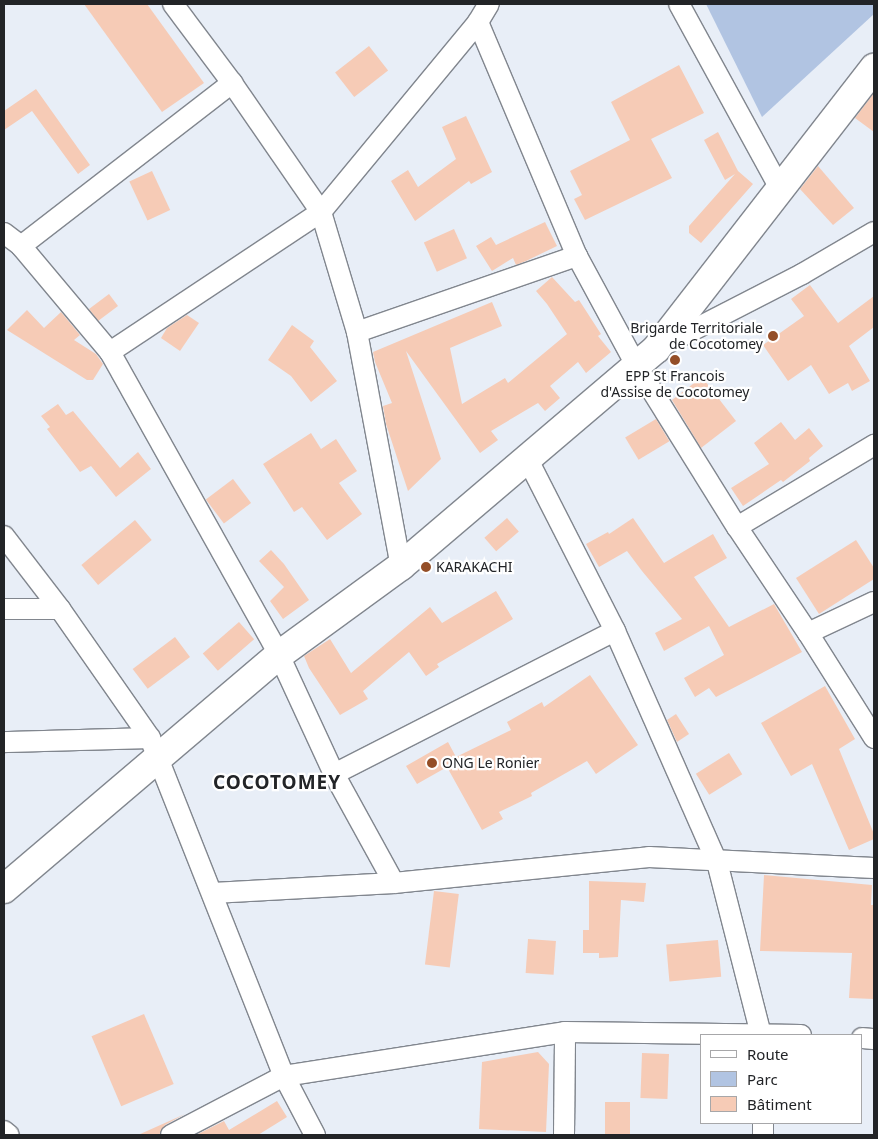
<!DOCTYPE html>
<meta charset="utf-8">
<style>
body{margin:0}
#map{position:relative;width:878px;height:1139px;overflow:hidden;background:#e8eef7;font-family:"Noto Sans",sans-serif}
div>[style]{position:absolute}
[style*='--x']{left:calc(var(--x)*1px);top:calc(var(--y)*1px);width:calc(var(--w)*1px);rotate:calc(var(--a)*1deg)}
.green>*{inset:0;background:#b1c4e2}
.building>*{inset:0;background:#f6cbb6;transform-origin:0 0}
.roads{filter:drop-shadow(1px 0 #81868e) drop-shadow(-1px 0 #81868e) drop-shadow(0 1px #81868e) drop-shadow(0 -1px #81868e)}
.street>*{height:20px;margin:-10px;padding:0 10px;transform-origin:10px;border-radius:10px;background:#fff}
.secondary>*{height:28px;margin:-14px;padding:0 14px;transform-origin:14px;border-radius:14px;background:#fff}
.dots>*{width:14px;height:14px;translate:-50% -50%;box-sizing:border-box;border:2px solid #fff;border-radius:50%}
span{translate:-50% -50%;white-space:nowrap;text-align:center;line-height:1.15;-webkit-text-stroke:4.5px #fff;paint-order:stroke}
.poi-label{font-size:14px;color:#222427}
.right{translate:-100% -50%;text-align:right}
.left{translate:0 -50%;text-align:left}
.district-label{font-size:19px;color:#222427;font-weight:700;letter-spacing:1px}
.frame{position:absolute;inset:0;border:5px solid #222427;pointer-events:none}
.legend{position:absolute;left:700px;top:1034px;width:162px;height:90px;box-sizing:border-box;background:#fff;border:1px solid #a7a7a9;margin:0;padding:6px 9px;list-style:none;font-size:15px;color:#222427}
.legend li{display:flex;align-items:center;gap:10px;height:25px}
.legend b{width:25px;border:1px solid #a7a7a9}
</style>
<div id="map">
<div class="green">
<i style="clip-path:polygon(706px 4px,874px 4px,874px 14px,762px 117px)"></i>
</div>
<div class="building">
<i style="clip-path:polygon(84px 4px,147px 4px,204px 83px,162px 112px)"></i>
<i style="left:369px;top:46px;width:31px;height:43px;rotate:52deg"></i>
<i style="clip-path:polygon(679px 65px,704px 113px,651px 139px,672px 178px,585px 220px,574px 199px,582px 195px,570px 171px,630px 140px,611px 102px)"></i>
<i style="clip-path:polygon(36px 89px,90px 165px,78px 174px,32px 111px,4px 130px,4px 111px)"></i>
<i style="clip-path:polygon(874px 93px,874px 132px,855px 118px)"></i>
<i style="clip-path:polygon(466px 116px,492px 172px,471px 184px,469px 181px,415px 221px,391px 181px,408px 170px,418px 187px,456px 159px,442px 127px)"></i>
<i style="clip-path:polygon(718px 132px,738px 171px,753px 184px,701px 243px,689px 233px,689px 226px,735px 174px,725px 180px,704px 140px)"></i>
<i style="clip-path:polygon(818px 166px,854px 208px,833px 225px,800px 189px)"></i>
<i style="left:152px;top:171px;width:43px;height:25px;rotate:65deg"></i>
<i style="clip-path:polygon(545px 222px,557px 246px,526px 261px,516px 265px,513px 258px,492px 271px,476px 246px,491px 237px,496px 245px)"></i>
<i style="left:454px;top:229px;width:32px;height:33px;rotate:66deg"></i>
<i style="clip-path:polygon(552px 277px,575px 302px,579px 300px,601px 334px,598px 336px,611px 352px,586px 373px,578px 362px,550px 386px,560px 398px,545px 411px,538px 403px,491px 431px,498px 440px,480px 453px,406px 351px,441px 459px,408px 491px,386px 424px,383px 406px,392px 403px,375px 362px,373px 352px,492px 302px,502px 326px,450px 348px,462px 404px,505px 378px,508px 383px,567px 334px,547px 304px,536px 291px)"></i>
<i style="clip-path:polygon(810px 285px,838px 323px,874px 296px,874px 327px,849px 346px,870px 381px,852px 391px,848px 383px,829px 394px,811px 365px,788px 381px,763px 345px,804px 316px,791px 299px)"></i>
<i style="left:109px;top:294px;width:15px;height:25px;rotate:53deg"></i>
<i style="clip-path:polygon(27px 310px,44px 328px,61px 312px,80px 335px,74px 340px,96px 354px,103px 364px,93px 380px,87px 380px,7px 330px)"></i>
<i style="clip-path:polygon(187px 315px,199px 323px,180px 351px,161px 338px,167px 328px)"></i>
<i style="clip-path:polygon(292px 325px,314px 341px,310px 347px,337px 381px,311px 402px,291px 376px,268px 360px)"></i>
<i style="clip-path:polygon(702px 377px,736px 421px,701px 448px,672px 400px)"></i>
<i style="clip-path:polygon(58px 404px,66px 415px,73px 411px,120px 468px,138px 452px,151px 469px,116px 497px,91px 466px,80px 472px,47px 429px,50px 427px,41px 416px)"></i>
<i style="left:656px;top:419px;width:26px;height:36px;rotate:59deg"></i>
<i style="clip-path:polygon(781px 422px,795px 440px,809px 428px,823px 446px,809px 458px,810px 461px,783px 482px,781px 480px,743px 506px,731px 488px,769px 464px,754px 443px)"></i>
<i style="clip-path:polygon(311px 433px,321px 449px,336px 439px,357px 471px,339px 483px,362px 514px,327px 540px,302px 507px,294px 512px,263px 464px)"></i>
<i style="left:233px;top:479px;width:30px;height:34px;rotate:53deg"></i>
<i style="left:507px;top:518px;width:18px;height:30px;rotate:49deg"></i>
<i style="clip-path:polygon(633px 518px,664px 563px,713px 534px,727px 558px,694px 577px,729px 627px,774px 604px,802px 652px,716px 697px,709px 688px,695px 697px,684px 678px,724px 655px,709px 626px,664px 651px,655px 633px,682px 619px,642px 571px,627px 551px,599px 567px,586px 544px,608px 532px,609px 534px)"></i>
<i style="left:135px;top:520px;width:26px;height:70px;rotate:50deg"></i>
<i style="clip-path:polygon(856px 540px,874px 568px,874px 579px,819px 614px,796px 578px)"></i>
<i style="clip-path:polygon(271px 550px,284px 564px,309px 600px,283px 619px,270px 601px,284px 587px,259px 561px)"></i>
<i style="clip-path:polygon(496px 591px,513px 619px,437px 664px,439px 667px,426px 676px,409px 652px,363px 691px,368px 699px,340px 715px,309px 668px,304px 656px,330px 639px,351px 673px,430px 607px,442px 623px)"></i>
<i style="left:239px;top:622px;width:23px;height:48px;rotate:49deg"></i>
<i style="left:175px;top:637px;width:25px;height:53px;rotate:53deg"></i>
<i style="clip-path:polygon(590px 675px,638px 745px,596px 774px,587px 761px,531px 793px,532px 796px,499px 812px,503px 819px,482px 830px,447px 767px,417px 784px,406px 766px,448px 742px,456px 757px,511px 730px,507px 722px,542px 702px,544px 707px)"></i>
<i style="clip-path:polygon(825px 686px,855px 739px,839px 749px,874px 834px,874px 839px,849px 850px,812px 764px,791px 776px,761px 723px)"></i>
<i style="clip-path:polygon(676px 714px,689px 734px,677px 742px,667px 720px)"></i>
<i style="left:729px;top:753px;width:25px;height:39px;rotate:58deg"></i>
<i style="clip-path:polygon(764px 875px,872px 885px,871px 905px,874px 905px,874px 999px,849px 998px,852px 953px,760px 951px)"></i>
<i style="clip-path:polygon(589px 881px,646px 883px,644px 902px,621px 900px,618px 957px,599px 958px,599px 953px,583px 953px,583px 930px,589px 930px)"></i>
<i style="left:434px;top:891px;width:25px;height:74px;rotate:7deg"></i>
<i style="left:528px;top:939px;width:28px;height:34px;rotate:4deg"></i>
<i style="left:718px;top:940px;width:37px;height:52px;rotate:85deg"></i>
<i style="left:144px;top:1014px;width:76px;height:57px;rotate:67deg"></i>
<i style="clip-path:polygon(538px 1052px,549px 1064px,546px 1132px,479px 1129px,482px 1062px)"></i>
<i style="left:642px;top:1053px;width:27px;height:45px;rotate:2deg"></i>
<i style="clip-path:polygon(277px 1101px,287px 1117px,258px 1135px,196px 1135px,224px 1121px,229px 1130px)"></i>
<i style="left:605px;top:1102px;width:25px;height:33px"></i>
<i style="clip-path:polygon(185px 1114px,165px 1125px,159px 1135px,138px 1135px)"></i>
</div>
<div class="roads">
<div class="street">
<i style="--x:173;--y:4;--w:99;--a:53.2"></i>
<i style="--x:232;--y:83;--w:157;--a:55.4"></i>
<i style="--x:321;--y:212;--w:125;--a:73.3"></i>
<i style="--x:357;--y:332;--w:238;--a:79.4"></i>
<i style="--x:679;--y:4;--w:212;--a:61.3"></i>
<i style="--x:478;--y:22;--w:254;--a:67.1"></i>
<i style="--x:577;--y:256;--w:124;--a:61.6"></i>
<i style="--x:636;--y:365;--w:191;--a:58.1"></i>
<i style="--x:737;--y:527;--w:128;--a:56.2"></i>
<i style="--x:808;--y:633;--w:124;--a:57.8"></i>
<i style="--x:4;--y:233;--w:21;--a:37"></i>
<i style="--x:21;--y:246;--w:138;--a:50"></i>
<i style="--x:110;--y:352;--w:347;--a:60.8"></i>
<i style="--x:279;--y:655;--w:131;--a:65.2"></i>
<i style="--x:21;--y:246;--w:267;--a:-37.7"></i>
<i style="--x:357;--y:332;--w:233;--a:-19.1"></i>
<i style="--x:660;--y:347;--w:160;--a:-27.2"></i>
<i style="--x:802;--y:274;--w:83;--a:-30.3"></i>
<i style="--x:110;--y:352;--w:253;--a:-33.6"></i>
<i style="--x:321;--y:212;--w:246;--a:-50.4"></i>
<i style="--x:478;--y:22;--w:21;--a:-59"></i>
<i style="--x:527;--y:458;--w:194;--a:63"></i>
<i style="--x:615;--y:631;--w:253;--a:66.2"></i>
<i style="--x:717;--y:862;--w:179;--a:75.7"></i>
<i style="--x:737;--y:527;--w:160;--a:-30.9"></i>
<i style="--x:4;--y:536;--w:92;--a:52.5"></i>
<i style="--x:60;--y:609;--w:157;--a:55.1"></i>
<i style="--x:150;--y:738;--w:364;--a:68.4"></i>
<i style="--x:284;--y:1076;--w:67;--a:62.3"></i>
<i style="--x:4;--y:609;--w:56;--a:0"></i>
<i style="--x:808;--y:633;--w:73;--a:-25.2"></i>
<i style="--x:4;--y:742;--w:146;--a:-1.6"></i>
<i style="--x:394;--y:883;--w:124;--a:-118.8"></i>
<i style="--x:334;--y:774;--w:315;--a:-27"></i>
<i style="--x:213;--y:893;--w:181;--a:-3.2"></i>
<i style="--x:394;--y:883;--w:256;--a:-5.8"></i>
<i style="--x:649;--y:857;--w:225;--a:2.8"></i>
<i style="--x:862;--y:1038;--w:12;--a:5"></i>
<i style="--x:763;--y:1123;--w:12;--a:90"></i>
<i style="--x:4;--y:1131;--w:6;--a:39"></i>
<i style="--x:171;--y:1135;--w:127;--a:-27.6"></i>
<i style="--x:284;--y:1076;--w:284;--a:-8.9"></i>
<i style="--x:565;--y:1032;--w:236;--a:0.7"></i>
<i style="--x:564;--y:1135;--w:103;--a:-89.4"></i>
</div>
<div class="secondary">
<i style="--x:4;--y:889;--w:361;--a:-40.4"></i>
<i style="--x:279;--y:655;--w:151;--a:-36.1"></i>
<i style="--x:401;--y:566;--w:335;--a:-40.4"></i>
<i style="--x:656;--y:349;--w:356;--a:-52.2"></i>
</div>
</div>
<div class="dots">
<i style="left:773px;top:336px;background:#944e27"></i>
<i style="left:675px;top:360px;background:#944e27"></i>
<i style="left:426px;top:567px;background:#944e27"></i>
<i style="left:432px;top:763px;background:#944e27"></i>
</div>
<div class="poi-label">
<span class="right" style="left:763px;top:336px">Brigarde Territoriale<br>de Cocotomey</span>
<span style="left:675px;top:384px">EPP St Francois<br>d'Assise de Cocotomey</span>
<span class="left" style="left:436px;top:567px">KARAKACHI</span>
<span class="left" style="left:442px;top:763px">ONG Le Ronier</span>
</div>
<div class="district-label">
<span style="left:277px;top:783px">COCOTOMEY</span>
</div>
<div class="frame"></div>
<ul class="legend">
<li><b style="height:6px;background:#fff"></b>Route</li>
<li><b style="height:14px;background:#b1c4e2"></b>Parc</li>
<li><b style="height:14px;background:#f6cbb6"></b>Bâtiment</li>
</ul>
</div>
